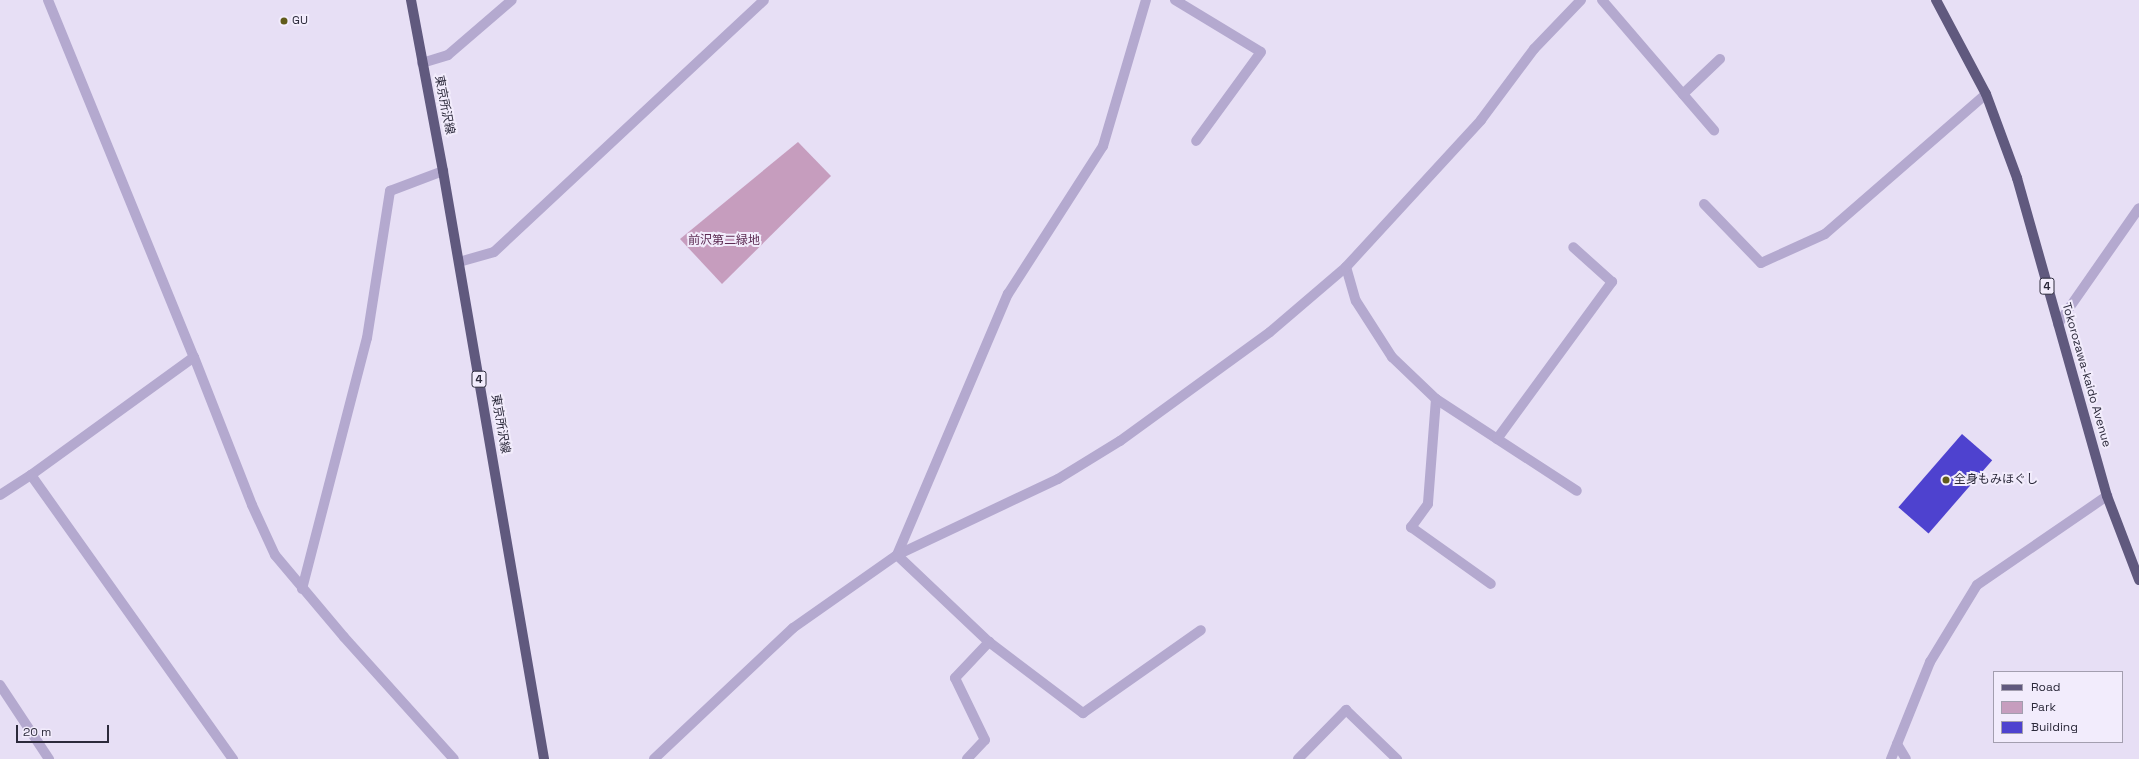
<!DOCTYPE html>
<meta charset="utf-8">
<style>
body{margin:0}
#map{position:relative;width:2139px;height:759px;overflow:hidden;background:#e7dff5;font-family:"Space Grotesk","Noto Sans JP",sans-serif}
div>[style]{position:absolute}
[style*='--x']{left:calc(var(--x)*1px);top:calc(var(--y)*1px);width:calc(var(--w)*1px);rotate:calc(var(--a)*1deg)}
.green>*{inset:0;background:#c69dbe}
.building>*{inset:0;background:#4e42cf;transform-origin:0 0}
.minor>*{height:10px;margin:-5px;padding:0 5px;transform-origin:5px;border-radius:5px;background:#b4a9cf}
.major>*{height:10px;margin:-5px;padding:0 5px;transform-origin:5px;border-radius:5px;background:#60597e}
.dots>*{width:11px;height:11px;translate:-50% -50%;box-sizing:border-box;border:2px solid #f2ecfc;border-radius:50%}
span{translate:-50% -50%;white-space:nowrap;text-align:center;line-height:1.15;-webkit-text-stroke:4px #f2ecfc;paint-order:stroke}
.shield-label span{padding:1px 3px;background:#f2ecfc;border:1px solid;border-radius:3px;-webkit-text-stroke-width:0}
.shield-label{font-size:11px;color:#2c2a3b;font-weight:700}
.poi-label{font-size:12px;color:#2c2a3b}
.left{translate:0 -50%;text-align:left}
.street-label{font-size:12px;color:#2c2a3b}
.park-label{font-size:12px;color:#5c2b52}
.legend{position:absolute;left:1993px;top:671px;width:130px;height:72px;box-sizing:border-box;background:#f2ecfc;border:1px solid #a39eaf;margin:0;padding:5px 7px;list-style:none;font-size:12px;color:#2c2a3b}
.legend li{display:flex;align-items:center;gap:8px;height:20px}
.legend b{width:20px;border:1px solid #a39eaf}
.scale{position:absolute;left:16px;top:725px;width:93px;height:18px;box-sizing:border-box;border:2px solid #2c2a3b;border-top:0;padding-left:5px;font-size:12px;line-height:14px;white-space:nowrap;color:#2c2a3b;-webkit-text-stroke:3px #f2ecfc;paint-order:stroke}
</style>
<div id="map">
<div class="green">
<i style="clip-path:polygon(798px 142px,831px 176px,722px 284px,680px 239px)"></i>
</div>
<div class="building">
<i style="left:1962px;top:434px;width:40px;height:97px;rotate:41deg"></i>
</div>
<div class="minor">
<i style="--x:48;--y:0;--w:386;--a:67.8"></i>
<i style="--x:194;--y:357;--w:159;--a:68.6"></i>
<i style="--x:252;--y:505;--w:55;--a:65.3"></i>
<i style="--x:275;--y:555;--w:107;--a:49.9"></i>
<i style="--x:344;--y:637;--w:164;--a:48"></i>
<i style="--x:1175;--y:0;--w:100;--a:31.2"></i>
<i style="--x:1261;--y:52;--w:110;--a:126.1"></i>
<i style="--x:1602;--y:0;--w:172;--a:49.3"></i>
<i style="--x:422;--y:63;--w:27;--a:-17"></i>
<i style="--x:448;--y:55;--w:84;--a:-40.7"></i>
<i style="--x:1683;--y:94;--w:51;--a:-43.4"></i>
<i style="--x:1704;--y:204;--w:82;--a:46"></i>
<i style="--x:1761;--y:263;--w:70;--a:-24.4"></i>
<i style="--x:1825;--y:234;--w:213;--a:-41"></i>
<i style="--x:459;--y:262;--w:36;--a:-16"></i>
<i style="--x:494;--y:252;--w:369;--a:-43"></i>
<i style="--x:1346;--y:267;--w:35;--a:74"></i>
<i style="--x:1356;--y:301;--w:67;--a:57.3"></i>
<i style="--x:1392;--y:357;--w:61;--a:43.7"></i>
<i style="--x:1436;--y:399;--w:105;--a:94.4"></i>
<i style="--x:1428;--y:504;--w:29;--a:126"></i>
<i style="--x:1411;--y:527;--w:98;--a:35.5"></i>
<i style="--x:2058;--y:324;--w:141;--a:-55.1"></i>
<i style="--x:1436;--y:399;--w:168;--a:33.1"></i>
<i style="--x:1497;--y:439;--w:195;--a:-53.8"></i>
<i style="--x:1612;--y:282;--w:52;--a:-138.1"></i>
<i style="--x:31;--y:475;--w:349;--a:54.6"></i>
<i style="--x:0;--y:495;--w:37;--a:-33"></i>
<i style="--x:31;--y:475;--w:201;--a:-35.9"></i>
<i style="--x:897;--y:555;--w:284;--a:-67"></i>
<i style="--x:1008;--y:294;--w:176;--a:-57.3"></i>
<i style="--x:1103;--y:146;--w:152;--a:-73.6"></i>
<i style="--x:897;--y:555;--w:127;--a:43.4"></i>
<i style="--x:989;--y:642;--w:118;--a:37.1"></i>
<i style="--x:1083;--y:713;--w:144;--a:-35.1"></i>
<i style="--x:302;--y:589;--w:259;--a:-75.5"></i>
<i style="--x:367;--y:338;--w:149;--a:-81.1"></i>
<i style="--x:390;--y:191;--w:57;--a:-20.7"></i>
<i style="--x:0;--y:685;--w:89;--a:56.5"></i>
<i style="--x:1897;--y:744;--w:17;--a:59"></i>
<i style="--x:654;--y:759;--w:191;--a:-43.3"></i>
<i style="--x:793;--y:628;--w:127;--a:-35.1"></i>
<i style="--x:897;--y:555;--w:178;--a:-25.3"></i>
<i style="--x:1058;--y:479;--w:73;--a:-31.5"></i>
<i style="--x:1120;--y:441;--w:185;--a:-36"></i>
<i style="--x:1270;--y:332;--w:100;--a:-40.5"></i>
<i style="--x:1346;--y:267;--w:200;--a:-47.4"></i>
<i style="--x:1481;--y:120;--w:89;--a:-53.3"></i>
<i style="--x:1534;--y:49;--w:68;--a:-46.2"></i>
<i style="--x:967;--y:759;--w:26;--a:-47"></i>
<i style="--x:985;--y:740;--w:69;--a:-115.8"></i>
<i style="--x:955;--y:678;--w:50;--a:-46.6"></i>
<i style="--x:1298;--y:759;--w:69;--a:-45.6"></i>
<i style="--x:1346;--y:710;--w:71;--a:43.9"></i>
<i style="--x:1891;--y:759;--w:105;--a:-68.1"></i>
<i style="--x:1930;--y:662;--w:90;--a:-58.6"></i>
<i style="--x:1977;--y:585;--w:158;--a:-34.4"></i>
</div>
<div class="major">
<i style="--x:411;--y:0;--w:174;--a:79.4"></i>
<i style="--x:443;--y:171;--w:597;--a:80.25"></i>
<i style="--x:1936;--y:0;--w:106;--a:62"></i>
<i style="--x:1986;--y:94;--w:90;--a:69.7"></i>
<i style="--x:2017;--y:178;--w:330;--a:74.2"></i>
<i style="--x:2107;--y:496;--w:90;--a:69.1"></i>
</div>
<div class="dots">
<i style="left:284px;top:21px;background:#615b1b"></i>
<i style="left:1946px;top:480px;background:#615b1b"></i>
</div>
<div class="shield-label">
<span style="left:2047px;top:286px">4</span>
<span style="left:479px;top:379px">4</span>
</div>
<div class="poi-label">
<span class="left" style="left:292px;top:21px">GU</span>
<span class="left" style="left:1954px;top:480px">全身もみほぐし</span>
</div>
<div class="street-label">
<span style="left:444px;top:105px;rotate:79deg">東京所沢線</span>
<span style="left:2086px;top:375px;rotate:74deg">Tokorozawa-kaido Avenue</span>
<span style="left:500px;top:424px;rotate:80deg">東京所沢線</span>
</div>
<div class="park-label">
<span style="left:724px;top:241px">前沢第二緑地</span>
</div>
<ul class="legend">
<li><b style="height:5px;background:#60597e"></b>Road</li>
<li><b style="height:11px;background:#c69dbe"></b>Park</li>
<li><b style="height:11px;background:#4e42cf"></b>Building</li>
</ul>
<div class="scale">20 m</div>
</div>
